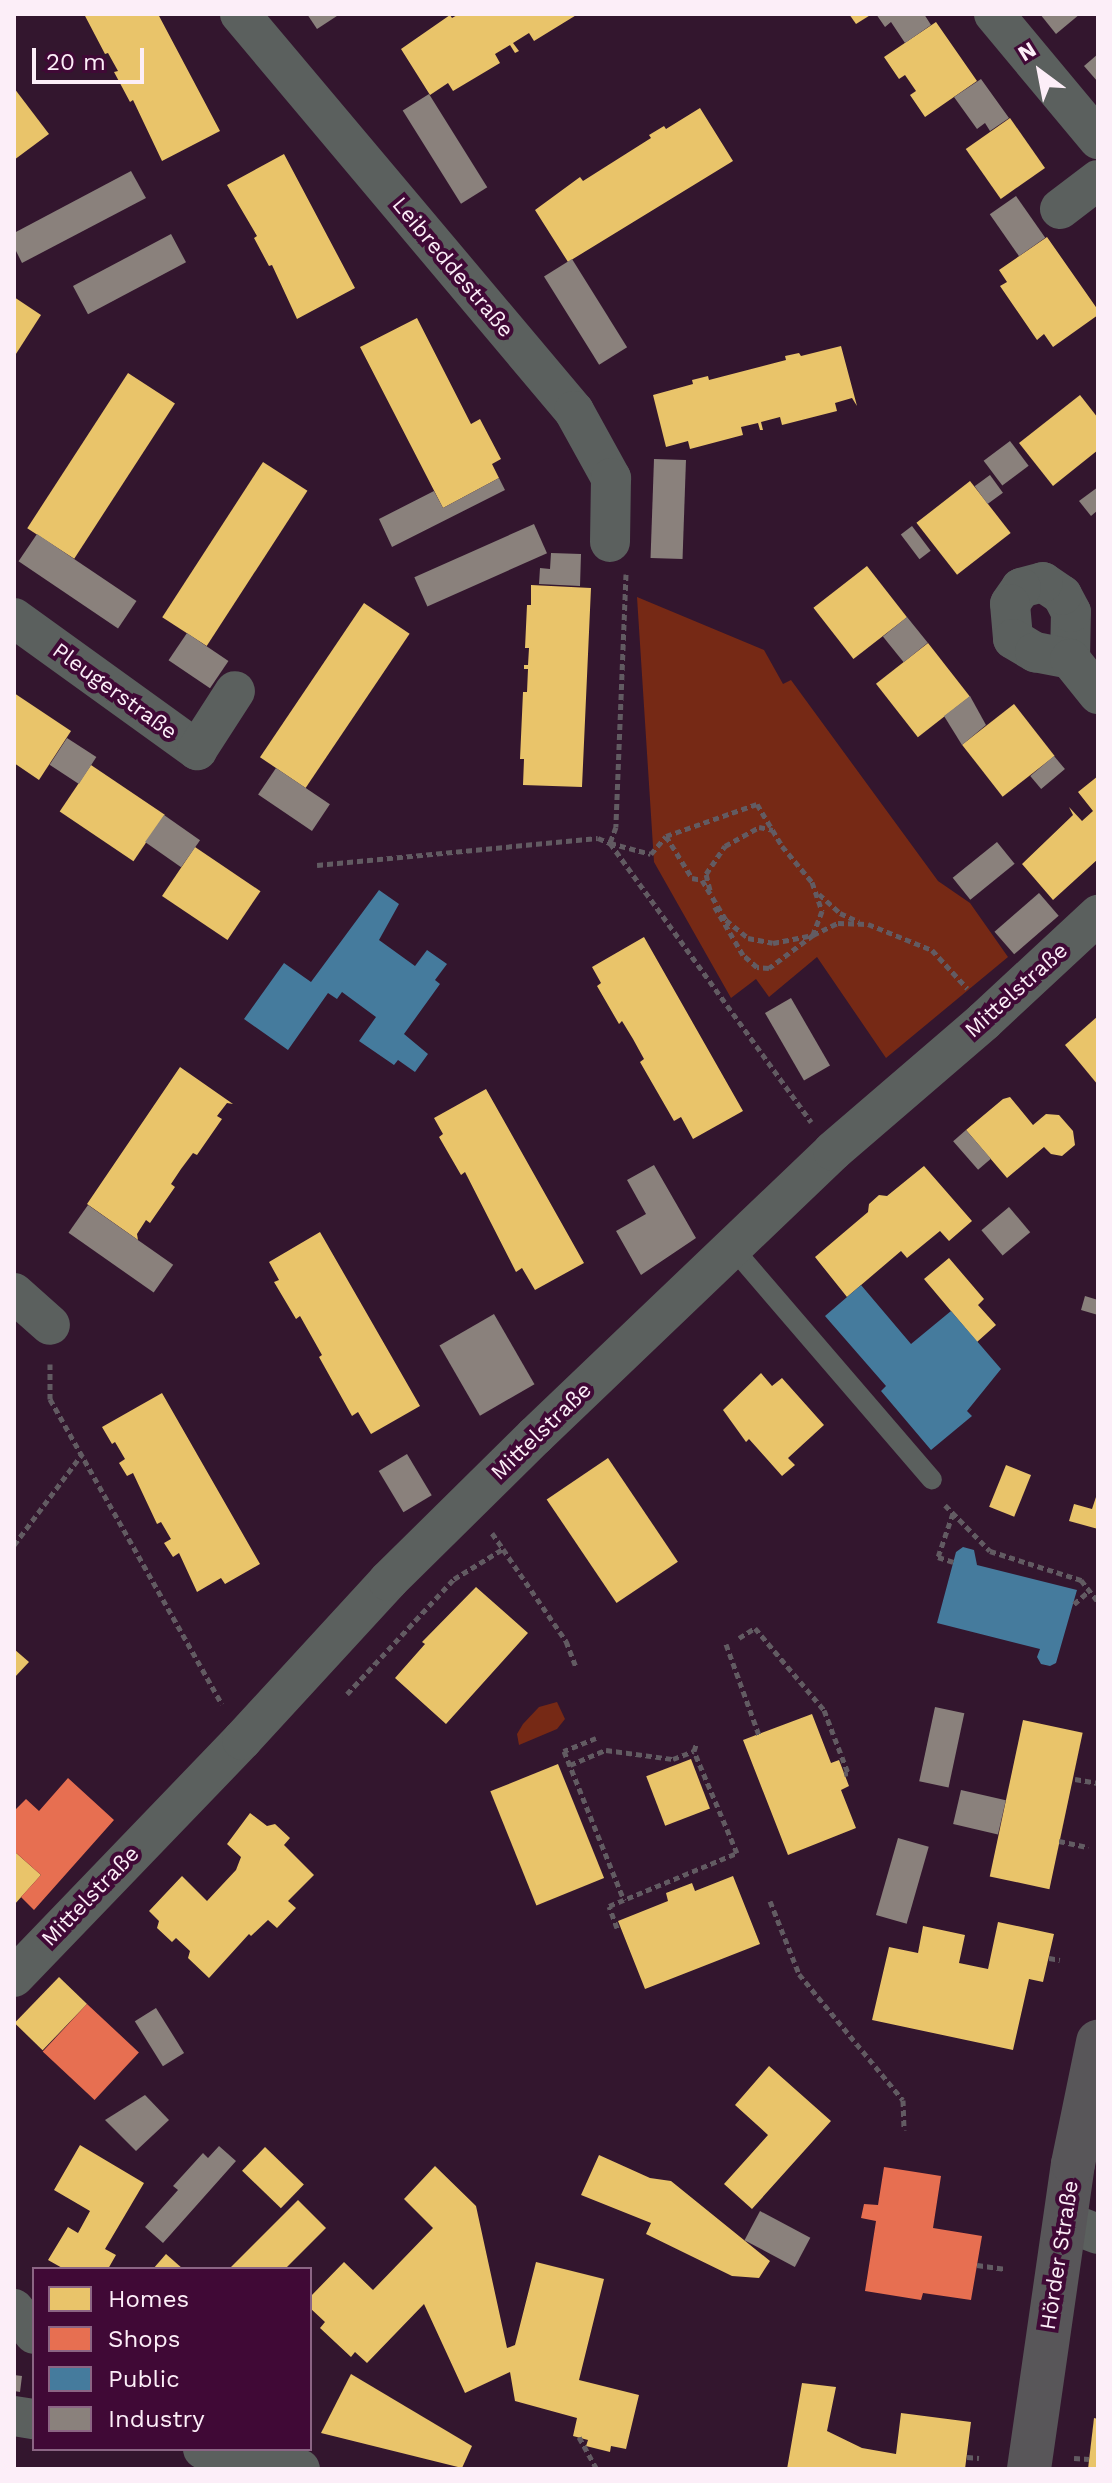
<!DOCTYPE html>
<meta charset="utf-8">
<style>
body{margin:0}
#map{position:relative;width:1112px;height:2483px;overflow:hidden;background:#33162e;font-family:"Work Sans",sans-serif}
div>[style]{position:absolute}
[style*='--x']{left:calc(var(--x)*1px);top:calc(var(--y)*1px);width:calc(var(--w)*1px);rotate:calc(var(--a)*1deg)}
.green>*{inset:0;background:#762915}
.homes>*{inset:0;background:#e9c46a;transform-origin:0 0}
.shops>*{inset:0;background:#e76f51;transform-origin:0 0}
.public>*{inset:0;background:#457b9d}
.industry>*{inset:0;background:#8a817c;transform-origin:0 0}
.path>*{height:5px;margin-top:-2.5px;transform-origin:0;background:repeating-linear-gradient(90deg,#625b62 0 6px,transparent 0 10px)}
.service>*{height:20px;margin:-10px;padding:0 10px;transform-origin:10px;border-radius:10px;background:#5b605e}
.minor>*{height:40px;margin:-20px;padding:0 20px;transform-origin:20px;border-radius:20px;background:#5b605e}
.secondary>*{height:44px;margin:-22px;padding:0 22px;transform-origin:22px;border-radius:22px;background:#585659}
span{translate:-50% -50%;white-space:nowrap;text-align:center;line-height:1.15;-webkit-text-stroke:8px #400936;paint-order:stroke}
.street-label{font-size:22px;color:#fceef8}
.frame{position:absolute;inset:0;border:16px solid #fceef8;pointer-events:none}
.legend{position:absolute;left:32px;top:2267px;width:280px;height:184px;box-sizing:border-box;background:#400936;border:2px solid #8b6584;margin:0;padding:10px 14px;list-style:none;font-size:24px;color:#fceef8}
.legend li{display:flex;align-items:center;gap:16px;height:40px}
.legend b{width:40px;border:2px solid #8b6584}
.north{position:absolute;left:1000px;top:32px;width:80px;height:80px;-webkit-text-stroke:6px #400936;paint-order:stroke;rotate:328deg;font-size:22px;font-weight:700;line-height:32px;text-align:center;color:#fceef8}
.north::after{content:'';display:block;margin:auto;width:28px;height:36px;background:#fceef8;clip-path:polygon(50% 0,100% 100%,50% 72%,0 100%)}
.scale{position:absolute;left:32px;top:48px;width:112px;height:36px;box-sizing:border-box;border:4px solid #fceef8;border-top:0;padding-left:10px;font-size:24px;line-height:28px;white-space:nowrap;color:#fceef8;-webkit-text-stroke:6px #400936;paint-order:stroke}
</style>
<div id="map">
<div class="green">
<i style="clip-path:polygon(637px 597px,764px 650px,783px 684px,791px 680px,938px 881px,970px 903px,1008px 957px,886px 1058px,817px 957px,769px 997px,756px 979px,731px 998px,654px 862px)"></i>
<i style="clip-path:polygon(557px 1702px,565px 1719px,557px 1729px,519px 1745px,517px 1734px,523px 1724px,539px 1707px)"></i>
</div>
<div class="homes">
<i style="clip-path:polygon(84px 14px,158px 14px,220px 131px,162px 161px,133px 100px,130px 102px,114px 72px,118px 71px,108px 53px,105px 54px)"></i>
<i style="clip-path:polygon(459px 14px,578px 14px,534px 41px,529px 33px,513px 43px,519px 51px,515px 53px,510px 45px,495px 54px,500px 63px,453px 91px,448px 83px,430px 95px,401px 49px,450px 15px,452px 18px)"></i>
<i style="clip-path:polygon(849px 14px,872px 14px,856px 24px)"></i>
<i style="clip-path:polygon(936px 22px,977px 81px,925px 117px,910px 95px,916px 91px,905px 75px,899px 79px,884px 57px)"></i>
<i style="clip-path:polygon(14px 88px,49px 134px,14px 160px)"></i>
<i style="clip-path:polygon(700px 108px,733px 161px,568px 262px,535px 210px,580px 177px,583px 181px,651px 138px,649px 135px,664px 126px,666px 129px)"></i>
<i style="left:1010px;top:118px;width:61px;height:54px;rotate:55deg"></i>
<i style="clip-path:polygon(284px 154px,355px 288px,297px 319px,272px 265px,269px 266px,254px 238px,257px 236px,227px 185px)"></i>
<i style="clip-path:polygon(1047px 237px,1098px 310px,1098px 315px,1053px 347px,1044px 334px,1037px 340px,1000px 286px,1007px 282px,999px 270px)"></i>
<i style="clip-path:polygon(14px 297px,41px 315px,14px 357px)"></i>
<i style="clip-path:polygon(417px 318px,471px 424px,480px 419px,501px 459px,492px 464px,499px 478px,443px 508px,360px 347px)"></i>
<i style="clip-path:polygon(841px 346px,857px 406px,852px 398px,835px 403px,837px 411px,782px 425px,780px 417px,761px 422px,763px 430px,760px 430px,758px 423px,741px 427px,743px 435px,690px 449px,688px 441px,666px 447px,653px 395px,693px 384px,692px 380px,708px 376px,709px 380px,786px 360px,785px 356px,799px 353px,801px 356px)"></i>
<i style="left:128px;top:373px;width:56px;height:185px;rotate:33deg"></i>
<i style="clip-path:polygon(1080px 395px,1098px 418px,1098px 450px,1053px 486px,1019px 443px)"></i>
<i style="left:263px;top:462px;width:53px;height:185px;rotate:33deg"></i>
<i style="left:970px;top:481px;width:66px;height:68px;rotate:52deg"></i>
<i style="left:867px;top:566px;width:65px;height:68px;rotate:52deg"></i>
<i style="clip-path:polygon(531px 585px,591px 588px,582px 787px,523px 785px,524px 759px,520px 759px,523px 692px,527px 692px,528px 669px,524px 669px,524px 665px,528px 665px,529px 648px,525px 648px,527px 605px,531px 605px)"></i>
<i style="left:364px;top:603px;width:55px;height:186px;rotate:34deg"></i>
<i style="left:928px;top:643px;width:68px;height:66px;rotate:52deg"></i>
<i style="clip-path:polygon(14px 693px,71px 731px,39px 780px,14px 763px)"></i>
<i style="left:1014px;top:704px;width:66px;height:66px;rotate:52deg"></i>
<i style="left:91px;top:765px;width:89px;height:56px;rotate:34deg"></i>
<i style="clip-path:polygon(1098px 776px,1098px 859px,1053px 900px,1022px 864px,1073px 815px,1069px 807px,1082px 821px,1093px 811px,1078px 792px)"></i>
<i style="left:195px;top:847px;width:79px;height:59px;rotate:34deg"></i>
<i style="clip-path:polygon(644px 937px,743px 1111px,693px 1139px,681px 1117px,674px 1121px,640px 1062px,644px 1059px,633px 1039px,622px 1021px,619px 1024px,597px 986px,601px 983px,592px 967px)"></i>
<i style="clip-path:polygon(1098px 1016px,1098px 1085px,1065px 1045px)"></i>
<i style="clip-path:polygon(180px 1067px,233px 1104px,227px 1103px,217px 1116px,222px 1119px,197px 1155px,193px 1153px,181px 1169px,171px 1184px,175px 1187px,150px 1223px,146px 1220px,137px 1234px,138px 1240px,87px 1204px)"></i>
<i style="clip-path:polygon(486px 1089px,584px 1263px,535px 1290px,522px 1268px,516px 1272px,465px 1172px,461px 1175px,439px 1137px,443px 1134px,434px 1118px)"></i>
<i style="clip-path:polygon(1010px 1097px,1033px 1125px,1046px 1114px,1059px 1115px,1073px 1131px,1075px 1145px,1062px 1156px,1051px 1154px,1044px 1147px,1007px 1178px,966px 1130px,1003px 1099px)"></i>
<i style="clip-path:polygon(924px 1166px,972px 1221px,949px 1241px,940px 1231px,907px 1258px,901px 1251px,847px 1297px,815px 1257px,868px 1212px,869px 1204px,879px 1195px,887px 1196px)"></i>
<i style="clip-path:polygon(320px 1232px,420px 1406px,371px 1434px,358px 1412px,352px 1416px,319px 1357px,322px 1355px,300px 1316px,296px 1319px,274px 1282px,279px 1280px,269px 1262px)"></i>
<i style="clip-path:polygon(949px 1258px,984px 1299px,978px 1305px,996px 1325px,977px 1342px,924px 1279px)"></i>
<i style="clip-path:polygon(761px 1373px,772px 1386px,782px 1378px,824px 1425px,788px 1458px,795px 1465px,782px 1476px,749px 1439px,746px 1442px,723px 1410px)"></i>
<i style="clip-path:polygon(162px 1393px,260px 1564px,225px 1584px,221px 1578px,197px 1592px,179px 1553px,173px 1557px,164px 1543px,171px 1539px,161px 1522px,157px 1524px,133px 1473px,127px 1476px,119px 1463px,125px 1459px,115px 1442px,112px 1444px,102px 1427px)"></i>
<i style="left:608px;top:1458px;width:125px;height:74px;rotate:56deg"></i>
<i style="left:1006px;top:1465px;width:27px;height:45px;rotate:22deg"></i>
<i style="clip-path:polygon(1098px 1491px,1098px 1529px,1069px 1521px,1074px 1504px,1092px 1509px)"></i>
<i style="clip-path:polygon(476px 1587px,528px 1633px,446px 1724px,395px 1678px,425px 1644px,422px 1642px)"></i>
<i style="clip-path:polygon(14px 1649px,29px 1662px,14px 1678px)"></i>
<i style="clip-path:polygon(812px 1714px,831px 1763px,839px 1760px,849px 1786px,841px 1790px,856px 1828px,788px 1855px,743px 1740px)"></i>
<i style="left:1023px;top:1720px;width:61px;height:160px;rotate:12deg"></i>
<i style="left:691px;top:1759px;width:53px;height:48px;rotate:69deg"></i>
<i style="left:558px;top:1764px;width:123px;height:73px;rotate:68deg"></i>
<i style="clip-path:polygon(250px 1813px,267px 1826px,275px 1824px,290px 1838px,284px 1845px,314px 1875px,288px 1901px,296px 1908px,277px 1928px,268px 1920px,251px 1936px,249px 1934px,209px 1978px,188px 1958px,190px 1951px,176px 1938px,172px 1942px,157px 1928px,159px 1921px,149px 1911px,182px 1876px,207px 1901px,236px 1870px,241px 1857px,227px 1844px)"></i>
<i style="clip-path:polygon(14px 1851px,41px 1875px,14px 1905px)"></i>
<i style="clip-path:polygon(733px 1876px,760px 1944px,645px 1989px,618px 1921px,668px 1901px,666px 1893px,692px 1883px,695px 1891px)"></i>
<i style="clip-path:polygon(998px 1922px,1054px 1934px,1043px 1982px,1029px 1979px,1013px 2050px,872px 2020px,889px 1947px,918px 1953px,923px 1926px,965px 1935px,959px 1963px,988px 1969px)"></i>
<i style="left:59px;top:1977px;width:39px;height:64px;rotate:44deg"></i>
<i style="clip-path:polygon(769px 2066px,831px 2121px,752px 2209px,724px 2184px,768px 2135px,735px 2105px)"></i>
<i style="clip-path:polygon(80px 2145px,144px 2183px,105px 2249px,116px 2255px,108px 2269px,64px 2269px,48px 2260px,68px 2227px,78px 2233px,90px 2211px,54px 2190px)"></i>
<i style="left:265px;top:2147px;width:54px;height:33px;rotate:44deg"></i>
<i style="clip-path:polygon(599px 2155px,650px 2178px,671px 2181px,770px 2261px,759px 2278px,732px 2276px,646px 2234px,651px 2223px,581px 2195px)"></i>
<i style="clip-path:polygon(435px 2166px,476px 2206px,507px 2348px,515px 2345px,536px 2262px,604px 2279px,579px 2380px,639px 2395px,626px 2449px,611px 2446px,610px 2452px,586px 2446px,588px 2440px,573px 2436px,577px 2418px,515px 2401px,510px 2372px,465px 2393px,424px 2304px,367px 2363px,355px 2352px,351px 2357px,320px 2328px,325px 2322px,310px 2308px,310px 2297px,344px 2262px,373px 2290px,433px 2228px,404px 2199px)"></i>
<i style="clip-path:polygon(298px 2200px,326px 2228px,285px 2269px,229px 2269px)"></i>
<i style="clip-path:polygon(166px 2254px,183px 2269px,153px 2269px)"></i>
<i style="clip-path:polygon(351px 2374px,472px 2446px,462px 2468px,321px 2433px)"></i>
<i style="clip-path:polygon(802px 2383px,836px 2387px,827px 2431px,862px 2448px,896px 2454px,901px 2413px,971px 2422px,965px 2469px,787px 2469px)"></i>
<i style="clip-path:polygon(1094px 2418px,1098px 2419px,1098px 2469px,1088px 2469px)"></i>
</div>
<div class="shops">
<i style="clip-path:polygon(68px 1778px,114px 1820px,34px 1910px,21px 1897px,41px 1875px,14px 1851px,14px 1811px,26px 1799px,39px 1811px)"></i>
<i style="left:87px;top:2004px;width:71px;height:65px;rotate:43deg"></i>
<i style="clip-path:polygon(884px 2167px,941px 2176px,933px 2228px,982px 2236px,971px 2300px,923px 2293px,921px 2300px,865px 2291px,876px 2221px,861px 2218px,864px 2204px,878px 2205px)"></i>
</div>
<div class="public">
<i style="clip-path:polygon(379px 890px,399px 904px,379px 940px,415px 966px,427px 950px,447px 964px,435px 980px,440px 984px,404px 1034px,428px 1054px,415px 1072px,398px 1060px,394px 1065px,359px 1041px,376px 1017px,342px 992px,337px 999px,328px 993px,288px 1050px,244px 1019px,284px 963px,311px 982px)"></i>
<i style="clip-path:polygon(861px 1285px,911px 1344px,951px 1311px,1001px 1369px,967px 1411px,972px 1416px,931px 1450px,881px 1391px,886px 1386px,825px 1316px)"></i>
<i style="clip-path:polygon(963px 1547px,974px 1550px,977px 1565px,1077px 1590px,1056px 1663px,1050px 1666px,1041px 1664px,1037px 1657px,1040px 1649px,937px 1623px,956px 1552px)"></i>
</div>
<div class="industry">
<i style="clip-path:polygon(307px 14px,340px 14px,317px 29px)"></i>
<i style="clip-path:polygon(876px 14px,924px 14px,931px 25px,905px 43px,891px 22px,885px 27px)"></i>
<i style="clip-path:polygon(1040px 14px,1080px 14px,1056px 34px)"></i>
<i style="clip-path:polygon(1098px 54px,1098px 82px,1084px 66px)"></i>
<i style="clip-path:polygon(981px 79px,1009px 118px,990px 131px,985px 123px,977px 129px,954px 97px)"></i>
<i style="left:429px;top:94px;width:110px;height:31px;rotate:58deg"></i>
<i style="clip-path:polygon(131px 171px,146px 198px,22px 263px,14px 247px,14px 233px)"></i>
<i style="left:1016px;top:196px;width:51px;height:32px;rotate:55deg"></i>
<i style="left:171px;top:234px;width:32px;height:111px;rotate:62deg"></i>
<i style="left:572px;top:259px;width:104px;height:33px;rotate:58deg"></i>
<i style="left:1010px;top:441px;width:31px;height:33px;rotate:53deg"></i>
<i style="left:654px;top:459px;width:32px;height:99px;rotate:2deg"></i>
<i style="left:990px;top:475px;width:22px;height:19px;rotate:54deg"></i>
<i style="clip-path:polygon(499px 478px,505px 490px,392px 547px,379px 519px,434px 491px,443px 508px)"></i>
<i style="clip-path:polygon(1098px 487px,1098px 510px,1091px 516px,1079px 501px)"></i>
<i style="left:534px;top:524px;width:32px;height:131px;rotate:66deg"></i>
<i style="left:912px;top:526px;width:31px;height:14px;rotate:53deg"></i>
<i style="left:37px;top:534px;width:120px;height:33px;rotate:34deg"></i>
<i style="clip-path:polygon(551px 553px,581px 554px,580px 586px,539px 584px,540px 568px,550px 569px)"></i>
<i style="left:907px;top:617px;width:33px;height:31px;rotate:51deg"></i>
<i style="left:187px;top:633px;width:50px;height:33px;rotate:34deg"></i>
<i style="clip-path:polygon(970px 696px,986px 725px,962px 745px,944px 716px)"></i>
<i style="left:67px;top:738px;width:35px;height:32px;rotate:33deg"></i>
<i style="left:1054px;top:756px;width:17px;height:31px;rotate:50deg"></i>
<i style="left:276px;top:768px;width:65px;height:32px;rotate:34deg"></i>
<i style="left:164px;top:815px;width:44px;height:33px;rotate:35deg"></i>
<i style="left:997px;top:842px;width:28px;height:57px;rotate:51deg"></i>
<i style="left:1039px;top:893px;width:30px;height:59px;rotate:49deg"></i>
<i style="left:791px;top:998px;width:78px;height:30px;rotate:60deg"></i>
<i style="left:966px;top:1130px;width:38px;height:17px;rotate:49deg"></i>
<i style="clip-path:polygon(654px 1165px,696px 1238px,641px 1275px,616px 1231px,646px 1214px,627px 1180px)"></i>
<i style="left:88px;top:1205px;width:104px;height:34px;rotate:35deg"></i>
<i style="left:1009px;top:1207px;width:33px;height:36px;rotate:50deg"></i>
<i style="clip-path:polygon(1085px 1296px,1098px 1300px,1098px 1315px,1081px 1310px)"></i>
<i style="left:494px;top:1314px;width:81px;height:63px;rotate:60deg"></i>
<i style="left:407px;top:1454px;width:48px;height:33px;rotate:59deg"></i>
<i style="left:935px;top:1707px;width:30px;height:76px;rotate:12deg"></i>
<i style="left:961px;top:1790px;width:46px;height:35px;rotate:13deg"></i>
<i style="left:898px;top:1838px;width:32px;height:80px;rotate:16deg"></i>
<i style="left:156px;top:2008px;width:53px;height:25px;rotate:58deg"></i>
<i style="clip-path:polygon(145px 2095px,169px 2120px,136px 2151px,105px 2120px)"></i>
<i style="clip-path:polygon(219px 2146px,236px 2161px,163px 2243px,145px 2227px,178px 2190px,173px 2186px,203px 2153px,208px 2158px)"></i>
<i style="left:760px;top:2211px;width:57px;height:33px;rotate:28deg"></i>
<i style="clip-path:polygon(14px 2375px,22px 2376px,20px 2392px,14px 2391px)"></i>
</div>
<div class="path">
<i style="--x:626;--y:574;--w:253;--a:92.3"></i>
<i style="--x:616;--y:827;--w:17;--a:111"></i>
<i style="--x:610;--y:843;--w:42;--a:15"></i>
<i style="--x:651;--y:854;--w:23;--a:-50"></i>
<i style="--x:666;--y:836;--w:49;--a:58.2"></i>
<i style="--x:692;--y:878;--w:10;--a:11"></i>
<i style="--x:702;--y:880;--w:47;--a:59"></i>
<i style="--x:726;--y:920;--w:28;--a:39"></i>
<i style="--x:748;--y:938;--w:25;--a:11"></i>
<i style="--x:773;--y:943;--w:41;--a:-11.3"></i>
<i style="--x:813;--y:935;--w:28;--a:-26"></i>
<i style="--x:838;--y:923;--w:30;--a:2"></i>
<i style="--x:868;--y:924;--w:69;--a:22.1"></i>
<i style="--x:932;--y:950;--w:52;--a:47.4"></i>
<i style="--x:666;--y:836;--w:96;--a:-19.4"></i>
<i style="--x:757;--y:804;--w:49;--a:59.2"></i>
<i style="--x:782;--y:846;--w:47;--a:50.2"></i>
<i style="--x:812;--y:882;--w:31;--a:71"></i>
<i style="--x:822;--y:911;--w:26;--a:111"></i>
<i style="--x:813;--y:935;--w:55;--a:143.1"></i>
<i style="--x:769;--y:968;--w:12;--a:-175"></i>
<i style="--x:757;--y:967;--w:18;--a:-139"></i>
<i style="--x:743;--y:955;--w:56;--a:-120.3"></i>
<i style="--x:317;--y:865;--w:282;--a:-5.5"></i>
<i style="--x:598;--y:838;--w:13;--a:23"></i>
<i style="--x:610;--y:843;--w:344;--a:54.2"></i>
<i style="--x:710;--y:890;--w:16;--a:-104"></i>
<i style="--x:706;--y:874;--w:34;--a:-56"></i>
<i style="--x:725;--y:846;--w:39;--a:-29"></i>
<i style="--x:759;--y:827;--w:14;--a:12"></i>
<i style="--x:819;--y:894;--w:28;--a:42"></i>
<i style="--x:840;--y:913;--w:21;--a:25"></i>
<i style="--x:50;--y:1364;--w:35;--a:90"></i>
<i style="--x:50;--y:1399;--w:350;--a:60.6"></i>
<i style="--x:945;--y:1505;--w:64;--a:45.6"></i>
<i style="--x:990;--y:1551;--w:96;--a:17.7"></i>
<i style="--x:1081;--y:1580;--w:28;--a:52"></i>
<i style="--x:953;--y:1513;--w:46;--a:108.8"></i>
<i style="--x:938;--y:1557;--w:16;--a:18"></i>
<i style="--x:492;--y:1533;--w:19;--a:55"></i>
<i style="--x:14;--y:1545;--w:114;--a:-53.2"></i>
<i style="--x:1074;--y:1604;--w:20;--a:-41"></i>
<i style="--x:739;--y:1638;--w:19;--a:-32"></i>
<i style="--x:755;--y:1628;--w:107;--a:49.9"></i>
<i style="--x:824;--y:1710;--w:67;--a:69.1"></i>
<i style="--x:848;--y:1773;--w:4;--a:166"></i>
<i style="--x:726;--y:1644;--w:97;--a:70.1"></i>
<i style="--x:347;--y:1694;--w:157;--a:-47.1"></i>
<i style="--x:454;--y:1579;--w:57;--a:-31.5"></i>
<i style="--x:503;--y:1549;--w:112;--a:55.6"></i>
<i style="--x:566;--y:1641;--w:28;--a:69"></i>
<i style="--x:596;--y:1738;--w:35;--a:158"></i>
<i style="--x:564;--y:1751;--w:161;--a:68.1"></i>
<i style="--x:570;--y:1765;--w:39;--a:-23"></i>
<i style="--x:606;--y:1750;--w:68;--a:7.7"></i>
<i style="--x:673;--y:1759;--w:22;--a:-21"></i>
<i style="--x:1075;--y:1779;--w:23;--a:10"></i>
<i style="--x:1059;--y:1841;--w:30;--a:12"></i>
<i style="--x:770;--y:1901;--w:79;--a:68.3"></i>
<i style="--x:799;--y:1974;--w:163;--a:50.5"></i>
<i style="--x:903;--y:2100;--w:30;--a:88"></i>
<i style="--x:617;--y:1928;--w:23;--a:-110"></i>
<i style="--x:609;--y:1906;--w:139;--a:-22.5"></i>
<i style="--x:737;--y:1853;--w:111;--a:-112.9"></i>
<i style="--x:694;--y:1751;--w:9;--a:-72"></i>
<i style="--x:1049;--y:1958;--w:11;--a:10"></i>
<i style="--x:977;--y:2265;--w:29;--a:8"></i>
<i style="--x:579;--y:2437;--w:37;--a:61"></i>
<i style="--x:967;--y:2457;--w:12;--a:5"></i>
<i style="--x:1074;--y:2458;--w:15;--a:4"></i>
</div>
<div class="service">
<i style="--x:731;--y:1246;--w:308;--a:49.3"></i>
</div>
<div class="minor">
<i style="--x:240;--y:14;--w:519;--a:49.93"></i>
<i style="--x:574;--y:411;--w:77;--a:61.1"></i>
<i style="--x:611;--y:478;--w:64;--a:90.9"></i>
<i style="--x:994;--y:14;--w:163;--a:50.2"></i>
<i style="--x:1060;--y:209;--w:48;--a:-37.3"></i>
<i style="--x:14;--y:618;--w:226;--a:35.8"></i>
<i style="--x:197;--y:750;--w:70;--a:-57.2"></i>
<i style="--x:1070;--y:659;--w:47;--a:-88.8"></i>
<i style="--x:1071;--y:612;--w:19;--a:-118"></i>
<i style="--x:1062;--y:595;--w:23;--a:-146"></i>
<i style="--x:1043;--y:582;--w:23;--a:165"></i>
<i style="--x:1021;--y:588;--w:19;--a:125"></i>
<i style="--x:1010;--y:604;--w:35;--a:85"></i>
<i style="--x:1013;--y:639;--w:26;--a:31"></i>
<i style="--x:1035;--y:652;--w:36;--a:11"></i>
<i style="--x:1070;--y:659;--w:45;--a:51.3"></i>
<i style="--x:14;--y:1293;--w:48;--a:41.6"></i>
<i style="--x:14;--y:1977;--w:329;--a:-46.1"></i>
<i style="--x:242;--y:1740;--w:216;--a:-47.4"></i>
<i style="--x:388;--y:1581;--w:206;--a:-44.6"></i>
<i style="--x:535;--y:1436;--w:412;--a:-43.7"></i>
<i style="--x:833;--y:1151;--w:199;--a:-40.7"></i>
<i style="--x:984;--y:1021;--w:156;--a:-42.9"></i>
<i style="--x:1064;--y:2221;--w:36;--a:21"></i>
<i style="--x:14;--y:2309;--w:32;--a:51"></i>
<i style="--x:14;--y:2416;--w:20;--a:9"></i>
<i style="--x:203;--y:2449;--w:99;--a:11.7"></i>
</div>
<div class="secondary">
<i style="--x:1029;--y:2469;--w:308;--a:-81.8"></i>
<i style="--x:1073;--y:2164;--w:125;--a:-78.4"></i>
</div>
<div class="street-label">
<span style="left:453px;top:267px;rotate:50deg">Leibreddestraße</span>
<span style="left:115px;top:691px;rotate:36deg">Pleugerstraße</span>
<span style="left:1016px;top:990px;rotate:-42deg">Mittelstraße</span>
<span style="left:541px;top:1431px;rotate:-44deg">Mittelstraße</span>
<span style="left:90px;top:1896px;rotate:-46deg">Mittelstraße</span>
<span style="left:1059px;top:2255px;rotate:-81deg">Hörder Straße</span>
</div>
<div class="frame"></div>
<ul class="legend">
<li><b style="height:22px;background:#e9c46a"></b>Homes</li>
<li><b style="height:22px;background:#e76f51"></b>Shops</li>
<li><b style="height:22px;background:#457b9d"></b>Public</li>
<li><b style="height:22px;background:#8a817c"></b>Industry</li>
</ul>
<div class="north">N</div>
<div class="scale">20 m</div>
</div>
